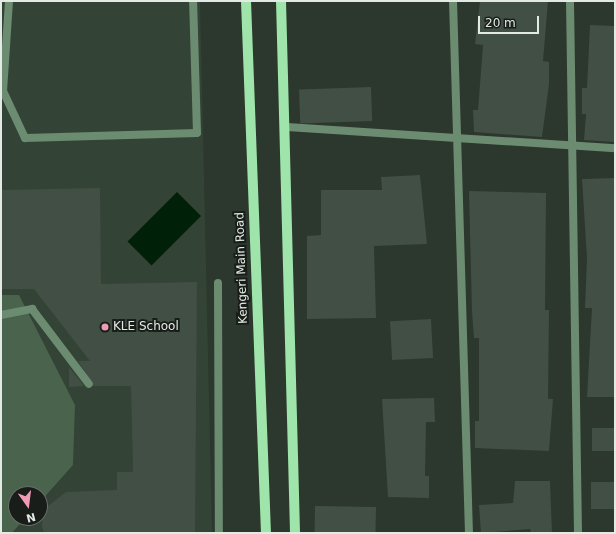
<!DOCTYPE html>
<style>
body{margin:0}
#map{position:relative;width:616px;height:534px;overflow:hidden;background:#2c372d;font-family:"DejaVu Sans",sans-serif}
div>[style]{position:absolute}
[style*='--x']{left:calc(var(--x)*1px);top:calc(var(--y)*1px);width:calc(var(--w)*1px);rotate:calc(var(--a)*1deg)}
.built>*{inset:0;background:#334336}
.green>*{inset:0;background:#49634d}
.water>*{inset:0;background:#002107;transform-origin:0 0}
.building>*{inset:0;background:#424f44;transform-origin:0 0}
.lane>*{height:8px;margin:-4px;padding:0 4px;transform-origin:4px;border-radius:4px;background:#6b8c70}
.street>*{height:8px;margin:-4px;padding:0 4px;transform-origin:4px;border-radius:4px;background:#6b8c70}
.primary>*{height:10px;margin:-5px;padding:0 5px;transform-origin:5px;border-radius:5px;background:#9ee4ab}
.dots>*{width:11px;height:11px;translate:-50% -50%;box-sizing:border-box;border:2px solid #181d19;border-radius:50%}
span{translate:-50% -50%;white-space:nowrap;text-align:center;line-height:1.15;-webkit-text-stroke:4px #181d19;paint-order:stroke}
.street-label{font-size:12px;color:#e3eae4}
.poi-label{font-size:12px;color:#e3eae4}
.left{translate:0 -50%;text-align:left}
.frame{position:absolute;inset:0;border:2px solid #e3eae4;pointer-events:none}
.north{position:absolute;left:8px;top:486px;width:40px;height:40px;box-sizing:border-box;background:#181d19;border:1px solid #696f6a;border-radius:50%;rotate:166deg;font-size:11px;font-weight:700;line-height:16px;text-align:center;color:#e3eae4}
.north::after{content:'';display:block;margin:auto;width:14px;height:18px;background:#f09ab5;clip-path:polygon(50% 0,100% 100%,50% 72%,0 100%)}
.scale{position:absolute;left:478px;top:16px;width:61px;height:18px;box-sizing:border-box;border:2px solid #e3eae4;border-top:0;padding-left:5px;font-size:12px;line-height:14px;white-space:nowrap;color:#e3eae4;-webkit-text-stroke:3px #181d19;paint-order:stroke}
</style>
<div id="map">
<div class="built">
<i style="clip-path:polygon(evenodd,1px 1px,200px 1px,212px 533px,1px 533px,1px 1px,16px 494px,40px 494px,40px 518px,16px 518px,16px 494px)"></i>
</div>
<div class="green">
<i style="clip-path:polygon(1px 295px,19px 295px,75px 405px,73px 465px,40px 502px,40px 494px,16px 494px,16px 518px,25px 518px,12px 533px,1px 533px)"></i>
</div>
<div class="water">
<i style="left:177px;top:192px;width:34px;height:70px;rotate:45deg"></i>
</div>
<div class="building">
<i style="clip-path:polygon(480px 1px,548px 1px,543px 61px,549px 62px,549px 84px,542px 137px,474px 132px,473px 110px,478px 110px,483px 45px,475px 44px)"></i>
<i style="clip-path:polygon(590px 25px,615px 26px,615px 142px,584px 140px,586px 114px,582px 114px,582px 88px,587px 88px)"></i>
<i style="left:371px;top:87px;width:34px;height:72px;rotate:88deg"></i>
<i style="clip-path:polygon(420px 175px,427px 244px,374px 246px,376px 318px,307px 319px,307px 236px,321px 235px,321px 190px,382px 190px,381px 177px)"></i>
<i style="clip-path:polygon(615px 178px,615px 397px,587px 397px,592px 308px,585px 308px,587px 258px,582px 179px)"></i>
<i style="clip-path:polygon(100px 188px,101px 284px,197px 282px,195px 533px,44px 533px,42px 526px,43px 510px,66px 492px,117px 490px,117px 472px,133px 472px,131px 386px,94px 386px,78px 361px,90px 361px,34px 289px,1px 289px,1px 190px)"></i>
<i style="clip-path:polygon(469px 191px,546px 193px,545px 310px,549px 310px,548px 399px,553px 399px,549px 451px,475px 448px,475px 421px,479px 421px,479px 338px,474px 338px,472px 312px)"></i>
<i style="left:431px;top:319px;width:39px;height:41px;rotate:87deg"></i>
<i style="clip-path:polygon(69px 367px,84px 386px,69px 387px)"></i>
<i style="clip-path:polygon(434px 398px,435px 422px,426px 422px,425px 476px,429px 476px,429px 498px,388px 497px,382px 399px)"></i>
<i style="left:592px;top:428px;width:23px;height:23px"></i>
<i style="clip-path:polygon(515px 481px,550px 481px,552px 533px,531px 533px,530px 529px,481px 533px,479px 505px,513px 503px)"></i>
<i style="left:591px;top:482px;width:24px;height:27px"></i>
<i style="left:315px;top:506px;width:61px;height:27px;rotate:1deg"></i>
</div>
<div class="lane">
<i style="--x:9;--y:1;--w:90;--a:93.8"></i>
<i style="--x:3;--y:91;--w:52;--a:64.9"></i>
<i style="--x:25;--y:138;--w:172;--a:-1.7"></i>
<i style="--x:197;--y:133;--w:132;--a:-91.7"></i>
<i style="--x:218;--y:283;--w:250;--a:89.8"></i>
<i style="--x:1;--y:315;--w:32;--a:-11"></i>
<i style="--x:32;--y:309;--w:94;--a:52.8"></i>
</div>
<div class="street">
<i style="--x:453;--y:1;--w:532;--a:88.28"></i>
<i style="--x:570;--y:1;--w:532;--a:89.14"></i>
<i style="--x:287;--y:127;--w:329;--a:3.7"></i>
</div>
<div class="primary">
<i style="--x:246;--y:1;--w:532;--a:87.85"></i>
<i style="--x:281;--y:1;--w:532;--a:88.49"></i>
</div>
<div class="dots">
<i style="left:105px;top:327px;background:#f09ab5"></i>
</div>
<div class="street-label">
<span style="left:242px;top:268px;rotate:-92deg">Kengeri Main Road</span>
</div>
<div class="poi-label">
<span class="left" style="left:113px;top:327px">KLE School</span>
</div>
<div class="frame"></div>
<div class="north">N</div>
<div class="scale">20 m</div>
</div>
